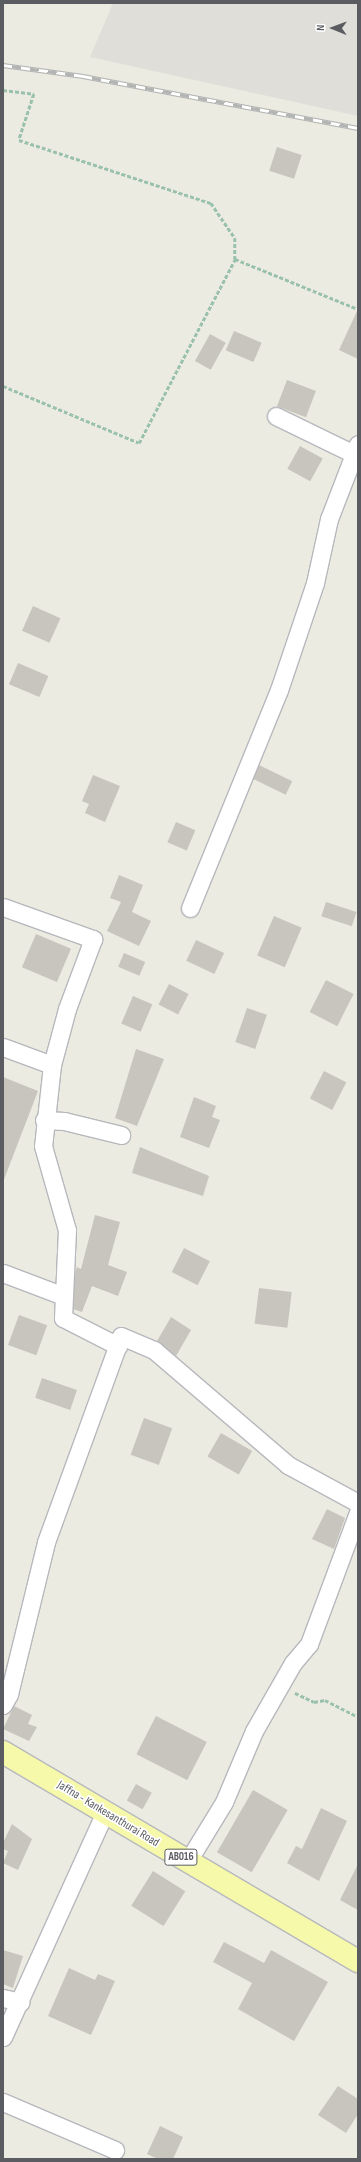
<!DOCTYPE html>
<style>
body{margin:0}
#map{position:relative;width:361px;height:2162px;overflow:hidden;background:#ebebe1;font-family:"Sofia Sans Condensed",sans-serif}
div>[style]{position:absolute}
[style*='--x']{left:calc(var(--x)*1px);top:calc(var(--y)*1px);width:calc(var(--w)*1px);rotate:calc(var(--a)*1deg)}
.industrial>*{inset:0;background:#dfded9}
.building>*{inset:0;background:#c7c5be;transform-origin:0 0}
.path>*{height:2.5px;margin-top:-1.25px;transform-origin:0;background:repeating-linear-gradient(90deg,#9ac1ac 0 4px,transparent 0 6px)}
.roads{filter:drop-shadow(1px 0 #b7b8bd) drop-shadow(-1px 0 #b7b8bd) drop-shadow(0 1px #b7b8bd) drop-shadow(0 -1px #b7b8bd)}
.street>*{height:17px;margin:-8.5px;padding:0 8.5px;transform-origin:8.5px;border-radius:8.5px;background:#fff}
.primary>*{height:22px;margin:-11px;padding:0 11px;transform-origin:11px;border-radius:11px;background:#f6f8aa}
.rail>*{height:4.5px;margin-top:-2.25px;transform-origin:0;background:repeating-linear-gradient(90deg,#fff 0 9px,#b2b3b3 0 18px);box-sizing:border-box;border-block:1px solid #b2b3b3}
span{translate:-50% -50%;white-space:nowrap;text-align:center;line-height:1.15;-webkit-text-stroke:3.5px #fff;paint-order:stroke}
.shield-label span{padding:1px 3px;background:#fff;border:1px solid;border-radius:3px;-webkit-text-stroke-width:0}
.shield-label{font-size:11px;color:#5a5c61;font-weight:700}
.street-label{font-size:12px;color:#5a5c61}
.frame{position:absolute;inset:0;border:4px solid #5a5c61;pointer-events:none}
.north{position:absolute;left:313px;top:8px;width:40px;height:40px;-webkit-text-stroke:3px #fff;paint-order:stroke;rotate:271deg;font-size:11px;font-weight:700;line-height:16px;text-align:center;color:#5a5c61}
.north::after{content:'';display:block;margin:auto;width:14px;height:18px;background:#5a5c61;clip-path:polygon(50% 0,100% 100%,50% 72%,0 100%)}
</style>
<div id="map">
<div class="industrial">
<i style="clip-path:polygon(113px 3px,358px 3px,358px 116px,90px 57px)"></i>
</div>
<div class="building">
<i style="left:277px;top:147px;width:26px;height:25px;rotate:18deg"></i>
<i style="clip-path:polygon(358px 309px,358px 359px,339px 350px)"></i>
<i style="left:234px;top:331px;width:30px;height:21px;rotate:23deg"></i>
<i style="left:210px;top:334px;width:18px;height:31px;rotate:29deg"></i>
<i style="left:287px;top:380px;width:31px;height:28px;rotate:21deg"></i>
<i style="left:300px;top:446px;width:26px;height:26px;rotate:29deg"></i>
<i style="left:33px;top:606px;width:30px;height:27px;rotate:24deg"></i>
<i style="left:18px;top:663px;width:33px;height:23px;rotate:23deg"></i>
<i style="left:259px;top:765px;width:37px;height:15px;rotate:26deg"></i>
<i style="clip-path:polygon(93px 775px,120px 786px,105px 822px,85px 813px,89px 804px,82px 801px)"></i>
<i style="left:176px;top:822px;width:21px;height:22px;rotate:23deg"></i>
<i style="clip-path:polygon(119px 875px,143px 885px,132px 912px,151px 921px,139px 946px,107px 931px,121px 902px,110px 898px)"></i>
<i style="left:326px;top:902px;width:32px;height:15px;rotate:18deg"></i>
<i style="left:274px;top:916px;width:30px;height:43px;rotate:23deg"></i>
<i style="left:36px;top:934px;width:38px;height:36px;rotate:23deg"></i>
<i style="left:196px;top:940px;width:31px;height:23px;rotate:25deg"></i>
<i style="left:124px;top:953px;width:23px;height:15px;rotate:23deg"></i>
<i style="left:326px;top:980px;width:31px;height:36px;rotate:27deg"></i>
<i style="left:169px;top:984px;width:22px;height:23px;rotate:27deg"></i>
<i style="left:133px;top:996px;width:21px;height:30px;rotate:23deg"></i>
<i style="left:247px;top:1008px;width:21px;height:36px;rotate:19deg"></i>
<i style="clip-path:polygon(136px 1049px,164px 1059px,137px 1126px,115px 1118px)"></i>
<i style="left:324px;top:1071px;width:25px;height:31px;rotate:27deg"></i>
<i style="clip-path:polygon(3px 1077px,38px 1091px,3px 1182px)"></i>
<i style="clip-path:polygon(194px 1097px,216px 1106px,212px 1117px,220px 1120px,209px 1148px,180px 1137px)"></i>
<i style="clip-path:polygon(140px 1147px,209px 1176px,203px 1196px,132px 1173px)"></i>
<i style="clip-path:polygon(95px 1215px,120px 1222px,108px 1265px,127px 1272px,118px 1296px,92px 1286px,82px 1312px,73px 1309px,75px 1274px,77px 1267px,81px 1269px)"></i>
<i style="left:184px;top:1248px;width:29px;height:27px;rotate:27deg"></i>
<i style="left:259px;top:1288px;width:33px;height:36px;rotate:7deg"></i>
<i style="left:19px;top:1315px;width:30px;height:32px;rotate:20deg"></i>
<i style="clip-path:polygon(171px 1317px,191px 1330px,176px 1356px,157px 1341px)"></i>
<i style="left:42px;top:1378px;width:37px;height:21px;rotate:19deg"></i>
<i style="left:144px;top:1418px;width:30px;height:39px;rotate:20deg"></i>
<i style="left:221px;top:1433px;width:36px;height:27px;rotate:30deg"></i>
<i style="clip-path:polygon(327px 1509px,345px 1518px,334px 1549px,312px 1539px)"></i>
<i style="clip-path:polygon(14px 1706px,32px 1715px,28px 1724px,37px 1727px,29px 1741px,3px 1729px)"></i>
<i style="left:156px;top:1716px;width:57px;height:43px;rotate:27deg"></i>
<i style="left:136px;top:1784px;width:18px;height:19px;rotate:29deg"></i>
<i style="left:253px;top:1790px;width:40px;height:72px;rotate:30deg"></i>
<i style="clip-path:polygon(321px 1808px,347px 1821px,319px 1881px,287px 1863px,296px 1846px,302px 1849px)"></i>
<i style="clip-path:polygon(12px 1824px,32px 1839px,18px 1870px,3px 1863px,8px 1851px,3px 1849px,3px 1843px)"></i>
<i style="clip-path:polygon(358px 1864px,358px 1910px,340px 1900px)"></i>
<i style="left:153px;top:1871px;width:38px;height:41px;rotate:32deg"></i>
<i style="clip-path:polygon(224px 1942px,264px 1963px,271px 1950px,328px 1982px,294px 2041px,238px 2009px,252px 1983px,213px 1962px)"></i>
<i style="clip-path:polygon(3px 1950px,23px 1956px,13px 1988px,3px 1984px)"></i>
<i style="clip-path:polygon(69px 1968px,95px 1980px,98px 1974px,115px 1981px,91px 2035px,48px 2016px)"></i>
<i style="clip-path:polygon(338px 2086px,358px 2099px,358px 2114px,346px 2133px,318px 2115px)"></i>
<i style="clip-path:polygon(160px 2126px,183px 2137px,173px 2159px,158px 2159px,147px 2154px)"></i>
</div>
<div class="path">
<i style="--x:3;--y:90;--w:31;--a:7"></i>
<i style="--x:34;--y:94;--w:48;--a:108.1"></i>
<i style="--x:19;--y:140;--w:202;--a:18.2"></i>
<i style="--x:211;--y:203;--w:42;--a:55.6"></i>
<i style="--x:235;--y:238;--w:21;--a:90"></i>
<i style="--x:3;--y:386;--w:147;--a:22.7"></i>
<i style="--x:139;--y:443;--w:208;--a:-62.4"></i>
<i style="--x:235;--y:259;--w:133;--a:22.1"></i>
<i style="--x:295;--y:1693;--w:21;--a:25"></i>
<i style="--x:314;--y:1702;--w:11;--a:-10"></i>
<i style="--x:325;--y:1700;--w:37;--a:27"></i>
</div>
<div class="roads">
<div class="street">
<i style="--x:276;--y:416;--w:87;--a:26"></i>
<i style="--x:3;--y:907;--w:96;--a:19.6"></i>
<i style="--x:93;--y:939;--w:75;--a:110.4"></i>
<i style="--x:67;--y:1009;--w:58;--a:105"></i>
<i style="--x:52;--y:1065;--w:81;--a:96.3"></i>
<i style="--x:43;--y:1146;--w:87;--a:74.1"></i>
<i style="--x:67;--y:1230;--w:88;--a:92.6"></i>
<i style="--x:63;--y:1318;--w:62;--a:27"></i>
<i style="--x:190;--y:908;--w:235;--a:-67.8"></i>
<i style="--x:279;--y:690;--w:113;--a:-71.4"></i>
<i style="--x:315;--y:583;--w:66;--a:-77.7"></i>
<i style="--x:329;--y:519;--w:80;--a:-68.9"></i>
<i style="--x:3;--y:1047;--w:52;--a:20.2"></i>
<i style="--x:44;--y:1120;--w:20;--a:3"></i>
<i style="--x:64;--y:1121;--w:59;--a:13.8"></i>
<i style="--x:3;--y:1273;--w:62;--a:20.8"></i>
<i style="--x:3;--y:1705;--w:13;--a:-61"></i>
<i style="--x:9;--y:1694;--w:156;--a:-76.3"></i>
<i style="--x:46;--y:1542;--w:219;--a:-70"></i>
<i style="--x:121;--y:1336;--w:36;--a:23"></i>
<i style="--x:154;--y:1350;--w:177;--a:40.6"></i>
<i style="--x:288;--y:1465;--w:80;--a:28.5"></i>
<i style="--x:188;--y:1861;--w:69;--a:-58.6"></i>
<i style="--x:224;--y:1802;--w:77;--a:-67.1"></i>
<i style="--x:254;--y:1731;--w:78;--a:-60.2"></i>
<i style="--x:293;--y:1663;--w:25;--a:-50"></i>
<i style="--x:309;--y:1644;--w:141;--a:-69.6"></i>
<i style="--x:3;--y:1998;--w:18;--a:13"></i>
<i style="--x:3;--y:2037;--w:247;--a:-65.6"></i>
<i style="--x:3;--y:2102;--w:122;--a:23.2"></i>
</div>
<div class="primary">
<i style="--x:3;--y:1752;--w:412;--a:30.5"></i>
</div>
</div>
<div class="rail">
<i style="--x:3;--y:65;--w:81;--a:7.8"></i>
<i style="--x:83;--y:76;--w:280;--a:10.7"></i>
</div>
<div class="shield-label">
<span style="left:181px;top:1857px">AB016</span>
</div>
<div class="street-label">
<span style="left:108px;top:1814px;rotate:31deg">Jaffna - Kankesanthurai Road</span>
</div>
<div class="frame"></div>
<div class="north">N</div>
</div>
